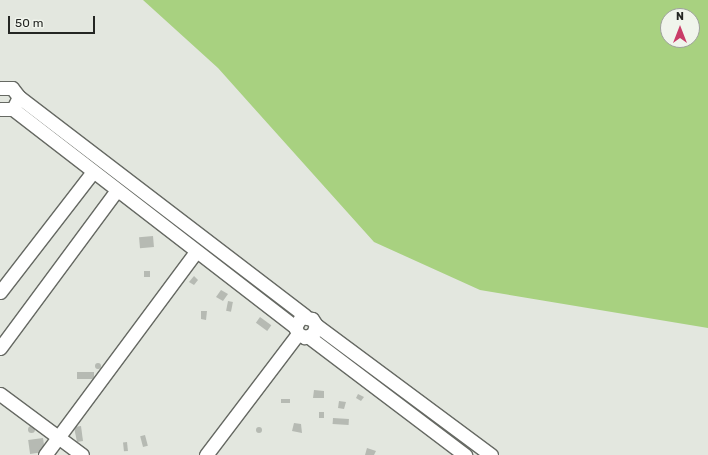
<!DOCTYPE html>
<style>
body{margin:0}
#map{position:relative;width:708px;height:455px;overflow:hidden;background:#e3e7df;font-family:Rubik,sans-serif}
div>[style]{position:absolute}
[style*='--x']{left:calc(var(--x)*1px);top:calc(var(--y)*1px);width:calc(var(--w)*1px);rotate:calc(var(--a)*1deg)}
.water>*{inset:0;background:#a8d180}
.building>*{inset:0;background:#b6bab3;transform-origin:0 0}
.round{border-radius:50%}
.roads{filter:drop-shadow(1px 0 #666963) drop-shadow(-1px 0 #666963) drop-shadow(0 1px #666963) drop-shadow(0 -1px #666963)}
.street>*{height:13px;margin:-6.5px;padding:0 6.5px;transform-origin:6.5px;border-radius:6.5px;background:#fff}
span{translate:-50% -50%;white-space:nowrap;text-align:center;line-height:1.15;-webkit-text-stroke:4px #f0f4ec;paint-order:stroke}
.north{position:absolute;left:660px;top:8px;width:40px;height:40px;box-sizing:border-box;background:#f0f4ec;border:1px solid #9ea29c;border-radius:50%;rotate:0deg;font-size:11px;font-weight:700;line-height:16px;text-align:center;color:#242623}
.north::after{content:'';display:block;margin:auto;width:14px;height:18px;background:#c93c68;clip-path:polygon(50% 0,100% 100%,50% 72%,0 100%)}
.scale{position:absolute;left:8px;top:16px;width:87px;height:18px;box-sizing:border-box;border:2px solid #242623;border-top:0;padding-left:5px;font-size:12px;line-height:14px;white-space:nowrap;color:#242623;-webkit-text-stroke:3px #f0f4ec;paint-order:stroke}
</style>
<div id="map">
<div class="water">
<i style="clip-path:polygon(evenodd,143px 0,708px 0,708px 328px,480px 290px,374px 242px,218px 68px,143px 0,668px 16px,692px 16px,692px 40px,668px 40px,668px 16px)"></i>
</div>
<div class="building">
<i style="left:153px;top:236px;width:11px;height:14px;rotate:85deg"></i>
<i style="left:144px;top:271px;width:6px;height:6px"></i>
<i style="clip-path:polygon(194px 276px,198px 280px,194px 285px,189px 282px)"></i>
<i style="clip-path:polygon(221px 290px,228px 294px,223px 301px,216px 297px)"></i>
<i style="left:228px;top:301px;width:5px;height:10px;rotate:11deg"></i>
<i style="clip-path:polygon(201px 311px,207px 311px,206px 320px,201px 319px)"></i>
<i style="left:260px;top:317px;width:14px;height:7px;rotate:36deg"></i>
<i class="round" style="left:95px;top:363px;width:6px;height:6px"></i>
<i style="left:77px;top:372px;width:17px;height:7px"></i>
<i style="clip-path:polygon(314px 390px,324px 391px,324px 398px,313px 398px)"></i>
<i style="clip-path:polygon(358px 394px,364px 397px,361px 401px,356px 398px)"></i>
<i style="left:281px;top:399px;width:9px;height:4px"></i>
<i style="clip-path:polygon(339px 401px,346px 402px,344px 409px,338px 408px)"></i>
<i style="left:319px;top:412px;width:5px;height:6px"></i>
<i style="left:333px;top:418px;width:16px;height:6px;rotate:4deg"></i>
<i style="clip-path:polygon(294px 423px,301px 424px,302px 433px,292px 431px)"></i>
<i class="round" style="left:27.5px;top:425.5px;width:7px;height:7px"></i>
<i style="clip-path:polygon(81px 426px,83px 441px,77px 442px,74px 427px)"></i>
<i class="round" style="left:256px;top:427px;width:6px;height:6px"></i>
<i style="left:145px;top:435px;width:11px;height:5px;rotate:75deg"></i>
<i style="left:43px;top:438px;width:14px;height:15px;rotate:82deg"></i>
<i style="left:127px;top:442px;width:9px;height:4px;rotate:84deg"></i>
<i style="clip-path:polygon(367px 448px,376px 451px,374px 455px,365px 455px)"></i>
</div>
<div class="roads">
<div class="street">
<i style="--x:0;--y:88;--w:12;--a:0"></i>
<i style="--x:12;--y:88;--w:11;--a:52"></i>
<i style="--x:19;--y:97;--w:13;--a:117"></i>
<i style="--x:13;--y:109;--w:13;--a:180"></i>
<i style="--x:19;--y:97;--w:360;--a:37.4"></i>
<i style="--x:13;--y:109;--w:356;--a:37.7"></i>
<i style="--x:0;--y:292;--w:150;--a:-52.3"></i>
<i style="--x:316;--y:325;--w:9;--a:108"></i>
<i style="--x:313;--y:334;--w:9;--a:159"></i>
<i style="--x:305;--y:337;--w:8;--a:-157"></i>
<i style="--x:298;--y:334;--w:8;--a:-113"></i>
<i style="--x:295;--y:327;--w:12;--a:-59"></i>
<i style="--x:301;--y:317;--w:11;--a:10"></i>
<i style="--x:312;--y:319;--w:7;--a:56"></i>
<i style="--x:316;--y:325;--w:218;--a:36.6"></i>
<i style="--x:309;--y:337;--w:196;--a:37.1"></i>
<i style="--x:0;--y:348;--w:195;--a:-53.5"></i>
<i style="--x:0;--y:394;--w:102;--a:36.6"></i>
<i style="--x:45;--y:455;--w:253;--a:-53.4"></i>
<i style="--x:206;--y:455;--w:152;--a:-52.8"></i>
</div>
</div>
<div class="north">N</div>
<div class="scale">50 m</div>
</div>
